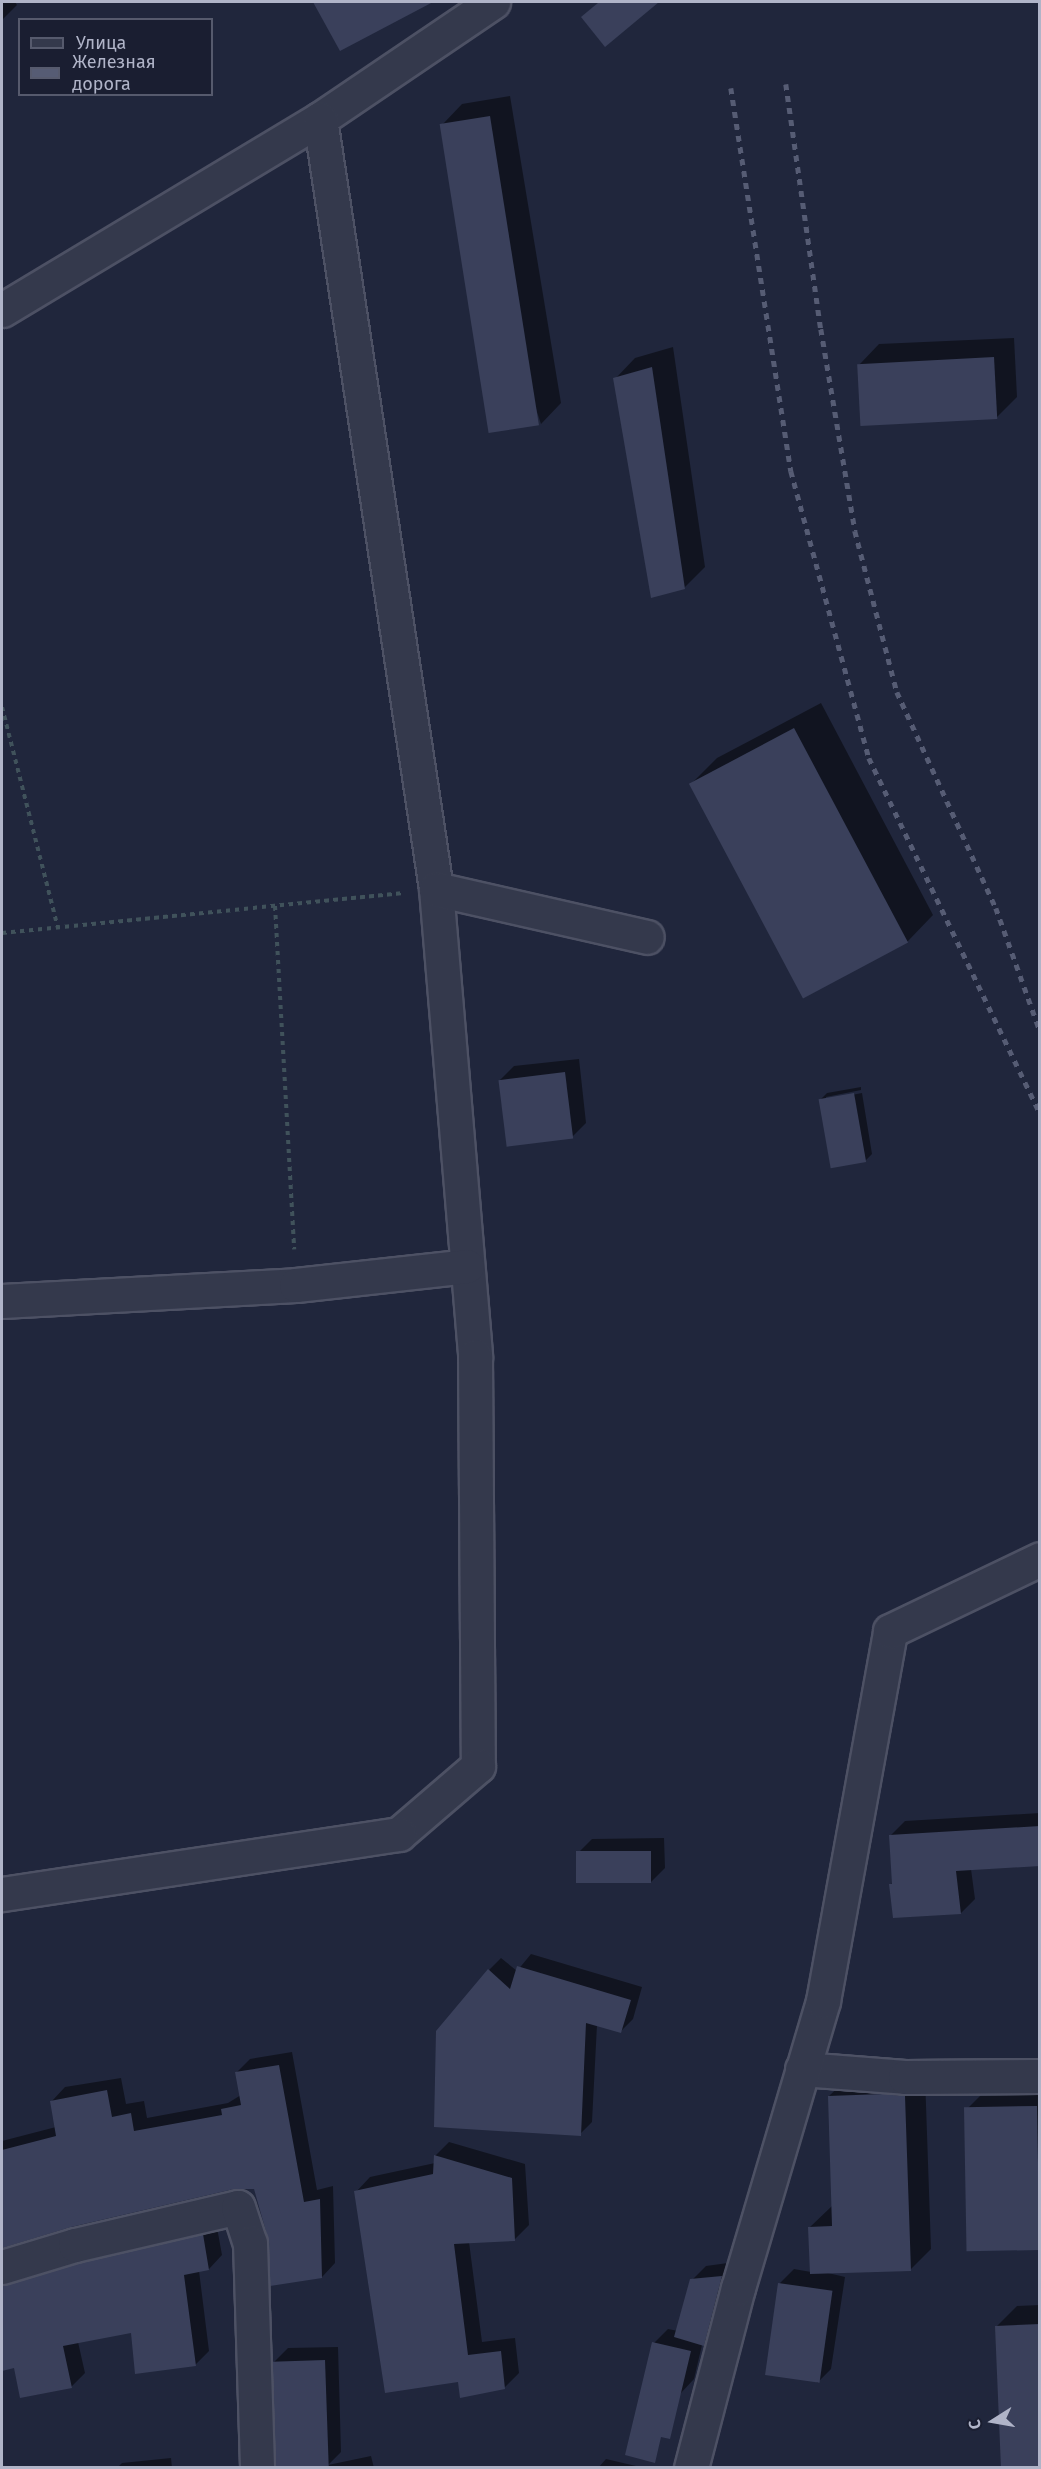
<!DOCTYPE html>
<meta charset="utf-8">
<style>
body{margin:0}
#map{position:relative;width:1041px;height:2469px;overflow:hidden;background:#20263c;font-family:"Fira Sans",sans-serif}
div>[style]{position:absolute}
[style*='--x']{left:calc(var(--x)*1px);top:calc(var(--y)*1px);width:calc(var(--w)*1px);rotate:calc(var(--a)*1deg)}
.shadow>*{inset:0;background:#0007}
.building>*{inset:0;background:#3a405b;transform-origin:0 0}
.path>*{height:4px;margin-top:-2px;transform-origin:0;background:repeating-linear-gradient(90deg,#40525b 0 4.5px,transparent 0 9px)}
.roads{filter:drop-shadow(2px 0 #4d5164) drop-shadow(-2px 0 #4d5164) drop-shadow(0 2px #4d5164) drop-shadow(0 -2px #4d5164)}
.minor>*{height:33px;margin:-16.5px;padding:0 16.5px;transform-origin:16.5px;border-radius:16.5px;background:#34394c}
.rail>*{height:4.5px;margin-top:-2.25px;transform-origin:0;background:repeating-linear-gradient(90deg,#565c74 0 6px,transparent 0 12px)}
span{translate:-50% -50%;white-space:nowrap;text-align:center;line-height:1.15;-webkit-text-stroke:4.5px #1a1e31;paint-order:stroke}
.frame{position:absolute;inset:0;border:3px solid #b0b4c8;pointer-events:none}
.legend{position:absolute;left:18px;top:18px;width:195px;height:78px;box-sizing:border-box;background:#1a1e31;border:2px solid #565a6d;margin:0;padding:8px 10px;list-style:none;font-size:18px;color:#b0b4c8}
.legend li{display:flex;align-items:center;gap:12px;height:30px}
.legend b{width:30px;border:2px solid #565a6d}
.north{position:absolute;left:963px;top:2391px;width:60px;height:60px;-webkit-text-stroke:4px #1a1e31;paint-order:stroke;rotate:259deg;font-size:16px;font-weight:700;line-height:24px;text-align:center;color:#b0b4c8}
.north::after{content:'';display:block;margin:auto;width:21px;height:27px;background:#b0b4c8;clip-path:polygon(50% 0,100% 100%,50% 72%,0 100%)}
</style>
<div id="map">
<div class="shadow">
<i style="clip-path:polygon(2px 2px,15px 2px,17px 5px,2px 20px)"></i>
<i style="clip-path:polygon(315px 2px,430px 2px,341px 49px)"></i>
<i style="clip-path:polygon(599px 2px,657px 2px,606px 45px,583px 17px)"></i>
<i style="clip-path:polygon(510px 96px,561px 403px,541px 424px,442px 125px,462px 104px)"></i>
<i style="clip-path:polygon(1014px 338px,1017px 397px,996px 418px,859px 365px,879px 344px)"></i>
<i style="clip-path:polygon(673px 347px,705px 567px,684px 588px,615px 379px,635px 358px)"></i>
<i style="clip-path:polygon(821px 703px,933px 915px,908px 941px,804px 997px,691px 784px,717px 758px)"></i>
<i style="clip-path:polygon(579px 1059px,586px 1123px,572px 1137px,500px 1080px,514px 1066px)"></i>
<i style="clip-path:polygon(861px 1087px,861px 1090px,826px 1097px,826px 1100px,862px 1093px,872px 1154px,865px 1161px,820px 1100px,827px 1093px)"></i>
<i style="clip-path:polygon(1040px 1813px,1040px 1865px,971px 1869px,975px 1899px,961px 1913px,890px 1885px,894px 1882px,891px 1835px,905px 1821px)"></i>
<i style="clip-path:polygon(664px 1838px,665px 1868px,651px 1882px,578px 1853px,592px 1839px)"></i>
<i style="clip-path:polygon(531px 1954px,642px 1987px,633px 2019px,621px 2031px,597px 2025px,592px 2122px,580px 2134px,489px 1970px,501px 1958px,517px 1971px)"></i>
<i style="clip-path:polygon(292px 2052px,317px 2190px,333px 2186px,335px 2263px,322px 2277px,270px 2242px,255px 2188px,234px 2187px,70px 2225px,2px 2246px,2px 2141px,56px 2127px,52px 2101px,65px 2087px,121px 2078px,126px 2104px,144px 2101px,147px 2118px,228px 2103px,241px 2095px,237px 2072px,250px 2059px)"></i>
<i style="clip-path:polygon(850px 2076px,925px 2076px,931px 2249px,910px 2270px,824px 2272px,845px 2277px,831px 2369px,817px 2383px,780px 2283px,794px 2269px,811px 2272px,810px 2227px,832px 2206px,829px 2096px)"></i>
<i style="clip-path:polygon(1040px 2087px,1040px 2249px,965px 2111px,986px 2090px)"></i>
<i style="clip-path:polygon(449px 2142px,525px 2164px,529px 2225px,515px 2239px,469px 2242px,482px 2342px,515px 2338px,519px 2373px,505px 2387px,459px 2380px,356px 2192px,370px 2177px,435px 2163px,435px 2156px)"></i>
<i style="clip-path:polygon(216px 2222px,222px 2255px,209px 2269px,199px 2271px,209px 2351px,195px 2365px,132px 2331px,78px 2342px,85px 2373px,71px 2387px,16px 2366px,2px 2370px,2px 2266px)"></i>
<i style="clip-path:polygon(735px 2262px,717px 2330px,702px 2345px,694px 2379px,680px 2394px,654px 2343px,668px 2329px,678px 2331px,692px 2280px,706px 2266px)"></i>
<i style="clip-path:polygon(1040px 2305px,1040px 2468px,997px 2326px,1017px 2306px)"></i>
<i style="clip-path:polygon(338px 2347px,341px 2452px,328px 2465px,371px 2456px,374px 2468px,324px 2468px,274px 2362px,288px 2348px)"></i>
<i style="clip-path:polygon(171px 2458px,172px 2468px,117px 2468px,122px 2463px)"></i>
<i style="clip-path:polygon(606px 2459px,636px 2466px,636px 2468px,598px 2468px)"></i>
</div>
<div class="building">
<i style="clip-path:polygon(313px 2px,433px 2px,340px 51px)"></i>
<i style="clip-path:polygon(599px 2px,659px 2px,605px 47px,581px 17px)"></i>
<i style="left:490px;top:116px;width:313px;height:51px;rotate:81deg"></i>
<i style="left:994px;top:357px;width:62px;height:137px;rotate:87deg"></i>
<i style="clip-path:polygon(652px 367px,685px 589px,651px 598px,613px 378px)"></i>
<i style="left:794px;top:728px;width:243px;height:119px;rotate:62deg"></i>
<i style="left:565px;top:1072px;width:67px;height:67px;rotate:83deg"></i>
<i style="left:854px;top:1093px;width:70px;height:36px;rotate:80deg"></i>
<i style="clip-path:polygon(1040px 1826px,1040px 1866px,956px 1871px,961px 1914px,893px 1918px,889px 1884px,892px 1884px,889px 1835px)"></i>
<i style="left:651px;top:1851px;width:32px;height:75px;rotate:90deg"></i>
<i style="clip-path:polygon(517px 1966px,631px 2000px,621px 2033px,586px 2023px,581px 2136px,434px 2127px,436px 2031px,488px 1969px,510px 1989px)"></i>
<i style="clip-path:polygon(279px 2065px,304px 2202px,320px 2199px,322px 2278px,270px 2286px,269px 2242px,254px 2189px,234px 2189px,71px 2227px,2px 2248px,2px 2150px,56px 2136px,50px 2101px,107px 2090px,112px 2117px,131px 2113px,134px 2131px,222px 2115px,221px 2109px,241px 2105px,235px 2072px)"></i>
<i style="clip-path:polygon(883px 2094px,905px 2096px,911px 2271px,810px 2274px,808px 2227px,832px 2226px,828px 2096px)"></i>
<i style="left:1037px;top:2106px;width:144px;height:73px;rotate:89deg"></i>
<i style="clip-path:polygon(434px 2155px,512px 2178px,515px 2241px,454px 2244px,468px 2355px,501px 2351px,505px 2389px,460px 2398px,458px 2382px,385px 2393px,354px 2191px,433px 2174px)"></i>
<i style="clip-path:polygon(203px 2234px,209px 2270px,184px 2275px,196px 2366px,135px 2374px,131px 2333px,63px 2346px,72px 2388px,20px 2398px,14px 2368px,2px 2371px,2px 2285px,80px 2263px)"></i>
<i style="clip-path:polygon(722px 2276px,704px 2346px,674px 2337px,690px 2279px)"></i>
<i style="left:778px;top:2283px;width:55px;height:93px;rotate:8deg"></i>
<i style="clip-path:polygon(1040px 2324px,1040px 2468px,1001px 2468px,995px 2326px)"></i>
<i style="clip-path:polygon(652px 2342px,691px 2351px,670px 2439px,661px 2437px,655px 2463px,625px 2455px)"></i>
<i style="left:325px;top:2360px;width:108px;height:53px;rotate:88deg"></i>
</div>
<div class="path">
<i style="--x:2;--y:707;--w:228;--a:75.8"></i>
<i style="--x:275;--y:906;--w:344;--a:86.8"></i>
<i style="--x:2;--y:933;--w:401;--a:-5.7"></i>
</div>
<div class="roads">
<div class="minor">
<i style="--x:320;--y:119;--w:209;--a:-34.1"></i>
<i style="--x:2;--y:310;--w:371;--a:-31"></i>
<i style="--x:320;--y:119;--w:779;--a:81.43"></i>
<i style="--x:436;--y:889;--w:469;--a:85.2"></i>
<i style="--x:475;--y:1356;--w:410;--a:89.6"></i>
<i style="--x:478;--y:1766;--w:104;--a:139.3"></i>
<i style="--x:399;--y:1834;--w:402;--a:171.4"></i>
<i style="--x:436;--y:889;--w:216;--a:12.8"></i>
<i style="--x:2;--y:1301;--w:294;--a:-3.1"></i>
<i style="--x:296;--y:1285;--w:172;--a:-6.3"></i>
<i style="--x:802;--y:2069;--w:103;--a:4.4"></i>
<i style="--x:905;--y:2077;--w:134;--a:-0.4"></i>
<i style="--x:2;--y:2267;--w:76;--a:-16.8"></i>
<i style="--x:75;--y:2245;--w:167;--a:-13.1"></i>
<i style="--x:238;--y:2207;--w:38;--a:72"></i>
<i style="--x:250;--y:2243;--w:225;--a:88.2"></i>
<i style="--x:691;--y:2468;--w:186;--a:-75.4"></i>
<i style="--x:738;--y:2288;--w:299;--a:-73.5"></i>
<i style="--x:823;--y:2001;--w:376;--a:-79.7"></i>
<i style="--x:890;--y:1631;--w:166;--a:-25.6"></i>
</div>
</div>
<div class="rail">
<i style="--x:786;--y:84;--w:247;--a:81.9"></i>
<i style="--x:821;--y:329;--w:205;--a:80.4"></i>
<i style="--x:855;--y:531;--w:166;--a:75.4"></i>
<i style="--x:897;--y:692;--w:238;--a:65.4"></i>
<i style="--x:996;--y:908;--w:131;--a:70.3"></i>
<i style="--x:731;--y:88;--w:388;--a:81.1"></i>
<i style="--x:791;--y:471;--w:297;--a:74.8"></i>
<i style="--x:869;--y:758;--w:395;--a:64.3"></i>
</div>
<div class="frame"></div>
<ul class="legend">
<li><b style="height:8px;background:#34394c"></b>Улица</li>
<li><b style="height:8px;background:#565c74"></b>Железная дорога</li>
</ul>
<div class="north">С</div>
</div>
